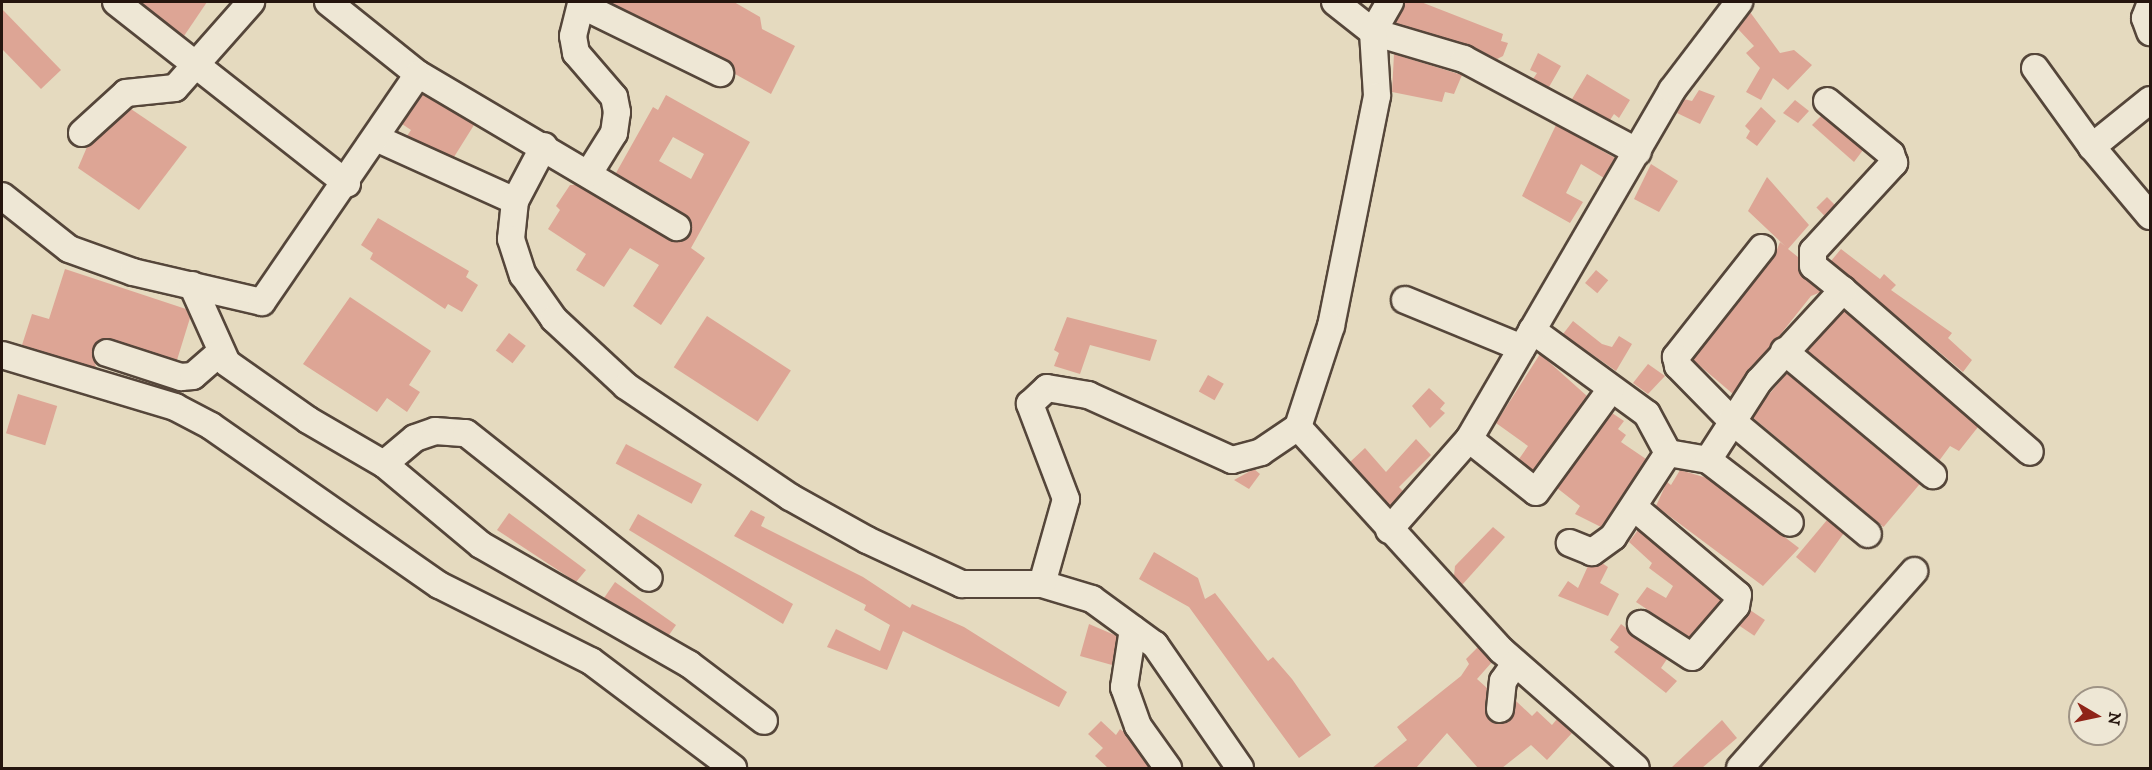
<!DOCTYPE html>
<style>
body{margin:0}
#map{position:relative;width:2152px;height:770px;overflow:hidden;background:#e5dabf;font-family:"IM FELL DW Pica",serif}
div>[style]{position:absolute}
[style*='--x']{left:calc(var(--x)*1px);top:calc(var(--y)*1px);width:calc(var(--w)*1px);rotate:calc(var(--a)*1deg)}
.building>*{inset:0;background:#dda595;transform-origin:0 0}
.roads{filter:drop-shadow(2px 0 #55463a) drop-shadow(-2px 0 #55463a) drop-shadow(0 2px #55463a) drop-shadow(0 -2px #55463a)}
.minor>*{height:26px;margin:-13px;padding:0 13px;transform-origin:13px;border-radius:13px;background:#eee7d5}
span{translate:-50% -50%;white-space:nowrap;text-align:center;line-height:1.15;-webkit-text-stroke:6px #eee7d5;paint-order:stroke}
.frame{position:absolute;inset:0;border:3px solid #25150e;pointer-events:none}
.north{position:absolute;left:2068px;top:686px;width:60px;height:60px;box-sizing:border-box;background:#eee7d5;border:2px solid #9e9385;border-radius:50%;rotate:99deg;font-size:16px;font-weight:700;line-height:24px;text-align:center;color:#25150e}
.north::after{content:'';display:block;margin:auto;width:21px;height:27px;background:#8f2418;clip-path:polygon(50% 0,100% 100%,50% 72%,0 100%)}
</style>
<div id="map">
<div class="building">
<i style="clip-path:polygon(140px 2px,207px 2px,184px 36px)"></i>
<i style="clip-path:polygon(609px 2px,734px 2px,760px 17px,762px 29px,795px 46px,771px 94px,735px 74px,727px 60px)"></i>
<i style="clip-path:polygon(1405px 2px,1421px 2px,1503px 34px,1501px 41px,1508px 43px,1503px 56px,1497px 59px,1468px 45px,1395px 23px)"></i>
<i style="clip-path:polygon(2px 9px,61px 70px,41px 89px,2px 49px)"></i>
<i style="clip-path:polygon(1750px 12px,1780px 53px,1794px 50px,1812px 65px,1788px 90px,1773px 78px,1761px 100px,1746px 92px,1760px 68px,1746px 53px,1754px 46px,1738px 29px)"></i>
<i style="clip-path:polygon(1538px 53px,1561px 66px,1549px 87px,1533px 79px,1537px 73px,1530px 70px)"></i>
<i style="clip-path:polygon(1394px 54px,1462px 75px,1454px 94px,1445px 92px,1442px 102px,1392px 92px)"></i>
<i style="clip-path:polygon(1587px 74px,1630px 100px,1619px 118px,1614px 114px,1610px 120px,1572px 99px)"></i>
<i style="clip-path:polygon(1699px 90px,1715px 96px,1700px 124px,1677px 113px,1684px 99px,1692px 101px)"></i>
<i style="clip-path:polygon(422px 94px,474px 125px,454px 157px,407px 136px,411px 130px,402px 124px)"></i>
<i style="clip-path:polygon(evenodd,666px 95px,750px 142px,691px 248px,705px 258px,661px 325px,633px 306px,659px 265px,630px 248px,604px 287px,576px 270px,586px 254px,548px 229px,560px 210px,556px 206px,570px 185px,576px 185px,670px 240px,690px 235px,685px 214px,616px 173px,653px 107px,658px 110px,666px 95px,673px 137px,704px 154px,691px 179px,659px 161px,673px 137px)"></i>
<i style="clip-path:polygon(1795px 100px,1809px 111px,1798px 123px,1783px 113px)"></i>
<i style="clip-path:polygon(1761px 107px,1776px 121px,1757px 146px,1746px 138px,1750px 131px,1745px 126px)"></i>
<i style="clip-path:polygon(131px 109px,187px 147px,139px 210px,78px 168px,87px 147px)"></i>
<i style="clip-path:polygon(1821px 116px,1863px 150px,1854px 162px,1812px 125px)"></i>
<i style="clip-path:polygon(1556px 125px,1615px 158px,1604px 178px,1581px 164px,1566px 193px,1583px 202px,1570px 223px,1522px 196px)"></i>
<i style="clip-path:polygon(1651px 164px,1678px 181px,1659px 212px,1634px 199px)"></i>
<i style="clip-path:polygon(1767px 177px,1809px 225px,1788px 249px,1798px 257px,1800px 273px,1821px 292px,1811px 296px,1733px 394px,1693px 360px,1774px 257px,1780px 242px,1785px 246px,1748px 211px)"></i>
<i style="left:1827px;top:197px;width:11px;height:15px;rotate:45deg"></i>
<i style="clip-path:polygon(378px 218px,469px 271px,466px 277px,478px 285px,462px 312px,448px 304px,445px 309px,370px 259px,373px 253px,361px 245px)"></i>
<i style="clip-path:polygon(1841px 249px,1880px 279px,1884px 274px,1896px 285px,1891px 290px,1952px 333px,1948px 338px,1972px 360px,1963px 372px,1831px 261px)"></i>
<i style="clip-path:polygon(65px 269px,186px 309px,190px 318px,177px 360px,104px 338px,93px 349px,96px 368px,22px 345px,32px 314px,49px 319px)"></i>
<i style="left:1596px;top:270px;width:16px;height:17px;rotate:40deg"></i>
<i style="clip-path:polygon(350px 297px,431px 351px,409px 385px,420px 392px,407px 412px,387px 398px,377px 412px,303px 364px)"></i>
<i style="clip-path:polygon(1844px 311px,1978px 427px,1959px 451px,1950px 446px,1939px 461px,1807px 351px)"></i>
<i style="left:707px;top:316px;width:100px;height:61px;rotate:33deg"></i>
<i style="clip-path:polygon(1067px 317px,1157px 340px,1150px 361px,1090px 345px,1080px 374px,1054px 366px,1059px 353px,1054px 350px)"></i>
<i style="clip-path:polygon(1573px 321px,1602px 344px,1612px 347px,1619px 336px,1632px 344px,1616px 371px,1563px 334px)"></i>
<i style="left:509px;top:333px;width:21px;height:22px;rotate:37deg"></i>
<i style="clip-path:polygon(1540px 354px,1587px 396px,1533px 471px,1519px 459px,1528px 446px,1496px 423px)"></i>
<i style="clip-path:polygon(1648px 364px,1665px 376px,1648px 394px,1633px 383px)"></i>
<i style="left:1787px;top:373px;width:173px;height:56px;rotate:40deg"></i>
<i style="left:1208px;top:375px;width:18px;height:19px;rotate:29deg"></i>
<i style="clip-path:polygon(1429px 388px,1445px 403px,1440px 409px,1445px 413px,1430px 428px,1412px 406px)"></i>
<i style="left:18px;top:394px;width:41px;height:41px;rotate:17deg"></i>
<i style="clip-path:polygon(1612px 413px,1624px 421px,1618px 429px,1626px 435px,1621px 442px,1646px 459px,1601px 527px,1575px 514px,1580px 506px,1557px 488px)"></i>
<i style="clip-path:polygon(1416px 439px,1431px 455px,1399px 487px,1403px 491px,1390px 506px,1350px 462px,1365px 448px,1386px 472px)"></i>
<i style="left:626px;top:444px;width:86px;height:22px;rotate:28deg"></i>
<i style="clip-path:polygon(1254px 469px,1260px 474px,1249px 489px,1234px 480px)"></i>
<i style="clip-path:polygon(1680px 470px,1707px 478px,1799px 548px,1763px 586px,1656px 506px,1667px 482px,1671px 485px)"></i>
<i style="clip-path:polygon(751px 510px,765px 517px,761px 526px,863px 577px,910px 608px,912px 604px,964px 627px,1067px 692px,1059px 707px,903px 631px,887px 670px,827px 647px,836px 629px,880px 651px,890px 625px,864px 610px,866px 605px,734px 536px)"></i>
<i style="clip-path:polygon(509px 513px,586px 570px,576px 582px,497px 530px)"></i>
<i style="clip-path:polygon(638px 514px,793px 604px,783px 624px,629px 530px)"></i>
<i style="clip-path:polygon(1827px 520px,1844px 533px,1815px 573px,1796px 557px)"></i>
<i style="clip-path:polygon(1493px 527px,1505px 537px,1462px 585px,1454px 576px,1455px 566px)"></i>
<i style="clip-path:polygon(1638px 530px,1721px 600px,1689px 637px,1636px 602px,1647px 587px,1666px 598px,1673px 586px,1649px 568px,1652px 563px,1629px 542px)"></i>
<i style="clip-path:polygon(1154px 552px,1198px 578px,1205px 599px,1215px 593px,1268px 661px,1273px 657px,1292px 679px,1331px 735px,1299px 758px,1189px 607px,1139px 579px)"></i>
<i style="clip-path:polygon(1602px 563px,1608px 567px,1600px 583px,1619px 594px,1608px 616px,1558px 596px,1568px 581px,1578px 588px,1588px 566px)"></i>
<i style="clip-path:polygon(615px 582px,676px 625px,669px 635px,604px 598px)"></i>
<i style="left:1750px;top:610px;width:18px;height:19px;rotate:34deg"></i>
<i style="clip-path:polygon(1089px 624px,1117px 636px,1112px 665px,1080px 656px)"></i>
<i style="clip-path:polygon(1621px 624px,1667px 659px,1661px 668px,1677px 681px,1666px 693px,1614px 652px,1619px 647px,1610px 640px)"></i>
<i style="clip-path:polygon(1478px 647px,1492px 662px,1477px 679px,1487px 688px,1485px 708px,1491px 721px,1507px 722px,1516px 701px,1532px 716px,1537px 711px,1552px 725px,1557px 719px,1572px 733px,1547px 760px,1531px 745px,1502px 768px,1478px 768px,1447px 733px,1416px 768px,1372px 768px,1407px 740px,1397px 727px,1461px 676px,1469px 664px,1466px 659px)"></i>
<i style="clip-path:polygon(1722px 720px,1737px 738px,1702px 768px,1671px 768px)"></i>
<i style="clip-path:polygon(1101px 721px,1116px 735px,1120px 729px,1125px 733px,1150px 768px,1108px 768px,1095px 756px,1103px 748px,1088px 734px)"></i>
</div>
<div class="roads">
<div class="minor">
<i style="--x:116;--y:2;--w:294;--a:38.2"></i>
<i style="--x:328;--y:2;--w:115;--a:38.7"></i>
<i style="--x:418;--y:74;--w:301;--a:30.6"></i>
<i style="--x:1335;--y:2;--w:48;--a:38.3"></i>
<i style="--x:1373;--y:32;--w:95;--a:16.5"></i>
<i style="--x:1464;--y:59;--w:197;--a:28.1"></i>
<i style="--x:1390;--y:2;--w:34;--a:120"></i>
<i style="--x:1373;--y:32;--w:64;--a:86.4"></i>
<i style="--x:1377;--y:96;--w:235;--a:101.3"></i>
<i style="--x:1331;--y:326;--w:106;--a:108.1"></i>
<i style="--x:1298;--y:427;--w:302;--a:47.7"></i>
<i style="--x:1501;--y:650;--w:179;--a:41.2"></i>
<i style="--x:2150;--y:5;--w:14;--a:111"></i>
<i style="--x:2145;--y:18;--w:15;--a:70"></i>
<i style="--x:2035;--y:68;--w:97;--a:54.2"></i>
<i style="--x:2150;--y:100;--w:75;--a:141"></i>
<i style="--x:2092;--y:147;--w:90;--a:50"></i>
<i style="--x:82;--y:133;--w:59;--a:-42.3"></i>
<i style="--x:126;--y:93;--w:49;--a:-5.8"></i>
<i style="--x:175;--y:88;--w:115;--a:-48.5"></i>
<i style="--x:378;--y:139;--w:150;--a:24.3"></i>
<i style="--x:544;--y:146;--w:62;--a:117.8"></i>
<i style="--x:515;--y:201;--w:38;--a:96"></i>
<i style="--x:511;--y:239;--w:38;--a:72"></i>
<i style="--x:523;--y:275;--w:54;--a:54.8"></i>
<i style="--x:554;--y:319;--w:98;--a:42.9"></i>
<i style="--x:626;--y:386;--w:198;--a:34.1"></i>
<i style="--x:790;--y:497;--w:88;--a:29.2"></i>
<i style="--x:867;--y:540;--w:105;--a:24.9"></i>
<i style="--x:962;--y:584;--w:80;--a:0"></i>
<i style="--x:589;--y:173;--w:47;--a:-58"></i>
<i style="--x:614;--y:133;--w:21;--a:-82"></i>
<i style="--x:617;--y:112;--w:15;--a:-101"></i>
<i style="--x:614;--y:97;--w:58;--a:-130.8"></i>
<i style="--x:576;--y:53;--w:17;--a:-100"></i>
<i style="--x:573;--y:36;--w:32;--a:-76"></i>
<i style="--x:581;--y:5;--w:155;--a:26.1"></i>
<i style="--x:2;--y:196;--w:85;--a:38.3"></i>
<i style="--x:69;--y:249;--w:68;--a:19.8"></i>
<i style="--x:133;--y:272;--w:132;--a:13.1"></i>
<i style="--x:262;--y:302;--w:276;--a:-55.6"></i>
<i style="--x:1762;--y:248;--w:139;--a:128.3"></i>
<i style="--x:1676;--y:357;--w:9;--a:77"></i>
<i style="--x:1678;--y:366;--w:76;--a:45.5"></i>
<i style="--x:1731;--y:420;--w:178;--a:39.8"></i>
<i style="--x:192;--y:285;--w:85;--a:65.8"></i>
<i style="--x:227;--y:363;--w:99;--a:35.1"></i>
<i style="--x:308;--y:420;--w:88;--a:30.1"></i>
<i style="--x:384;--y:464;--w:126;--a:39.9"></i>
<i style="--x:481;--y:545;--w:240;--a:29.8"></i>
<i style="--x:689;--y:664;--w:94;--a:37.2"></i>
<i style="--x:1843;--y:290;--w:247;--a:40.9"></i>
<i style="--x:1405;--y:300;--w:126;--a:22.3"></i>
<i style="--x:1532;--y:330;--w:142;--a:36.1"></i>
<i style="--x:1647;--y:414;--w:44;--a:61.7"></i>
<i style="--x:1668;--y:453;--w:100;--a:123.2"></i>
<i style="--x:1613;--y:537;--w:26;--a:144"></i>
<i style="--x:1592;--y:552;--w:24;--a:-158"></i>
<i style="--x:1784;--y:351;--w:194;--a:39.8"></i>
<i style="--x:107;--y:353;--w:78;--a:18"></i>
<i style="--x:181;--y:377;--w:12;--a:-5"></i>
<i style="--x:193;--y:376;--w:35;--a:-41"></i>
<i style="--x:2;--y:355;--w:181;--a:16.7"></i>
<i style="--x:175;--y:407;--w:41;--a:27.8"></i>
<i style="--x:211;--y:426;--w:278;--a:34.9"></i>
<i style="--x:439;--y:585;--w:170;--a:26.6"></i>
<i style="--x:591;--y:661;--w:178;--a:37"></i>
<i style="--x:1469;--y:439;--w:85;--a:38.3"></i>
<i style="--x:1536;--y:492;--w:127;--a:-53.9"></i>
<i style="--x:1668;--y:453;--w:41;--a:9.9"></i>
<i style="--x:1708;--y:460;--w:94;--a:-57.2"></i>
<i style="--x:1759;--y:381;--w:124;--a:-47.3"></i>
<i style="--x:1843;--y:290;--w:38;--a:-141"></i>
<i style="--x:1813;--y:266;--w:15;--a:-90"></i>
<i style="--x:1813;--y:251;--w:120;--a:-47.4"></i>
<i style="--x:1894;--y:163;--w:9;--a:-108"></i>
<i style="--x:1891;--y:154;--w:83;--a:-140.4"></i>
<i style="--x:1708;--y:460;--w:103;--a:37.5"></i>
<i style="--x:384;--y:464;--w:40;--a:-40"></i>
<i style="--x:415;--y:438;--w:21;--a:-19"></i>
<i style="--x:435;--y:431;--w:31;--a:4"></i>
<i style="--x:466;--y:433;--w:233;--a:38.4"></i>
<i style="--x:1636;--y:509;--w:133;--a:40.1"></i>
<i style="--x:1738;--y:595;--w:11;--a:100"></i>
<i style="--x:1736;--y:606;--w:67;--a:130.8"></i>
<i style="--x:1692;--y:657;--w:61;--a:-147.1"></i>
<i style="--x:1389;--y:530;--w:121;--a:-48.7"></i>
<i style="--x:1469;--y:439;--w:404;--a:-59.8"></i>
<i style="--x:1672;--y:90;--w:111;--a:-52.7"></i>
<i style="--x:1133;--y:629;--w:59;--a:98.8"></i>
<i style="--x:1124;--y:687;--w:41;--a:70.3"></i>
<i style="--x:1138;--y:726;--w:52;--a:54.5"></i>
<i style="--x:1500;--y:709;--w:28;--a:-84"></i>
<i style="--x:1503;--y:681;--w:21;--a:-55"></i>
<i style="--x:1240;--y:768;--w:150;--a:-124.6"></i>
<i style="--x:1155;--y:645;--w:78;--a:-143.9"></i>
<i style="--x:1092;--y:599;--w:52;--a:-163.3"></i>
<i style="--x:1042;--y:584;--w:88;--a:-74.2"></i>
<i style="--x:1066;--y:499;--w:102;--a:-110.8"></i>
<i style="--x:1030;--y:404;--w:23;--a:-43"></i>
<i style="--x:1047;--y:388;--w:42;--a:9.7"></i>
<i style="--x:1088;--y:395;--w:158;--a:24.3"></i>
<i style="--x:1232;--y:460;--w:30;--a:-15"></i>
<i style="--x:1261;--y:452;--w:45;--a:-34"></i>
<i style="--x:1740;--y:768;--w:263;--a:-48.5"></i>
</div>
</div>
<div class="frame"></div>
<div class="north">N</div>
</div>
